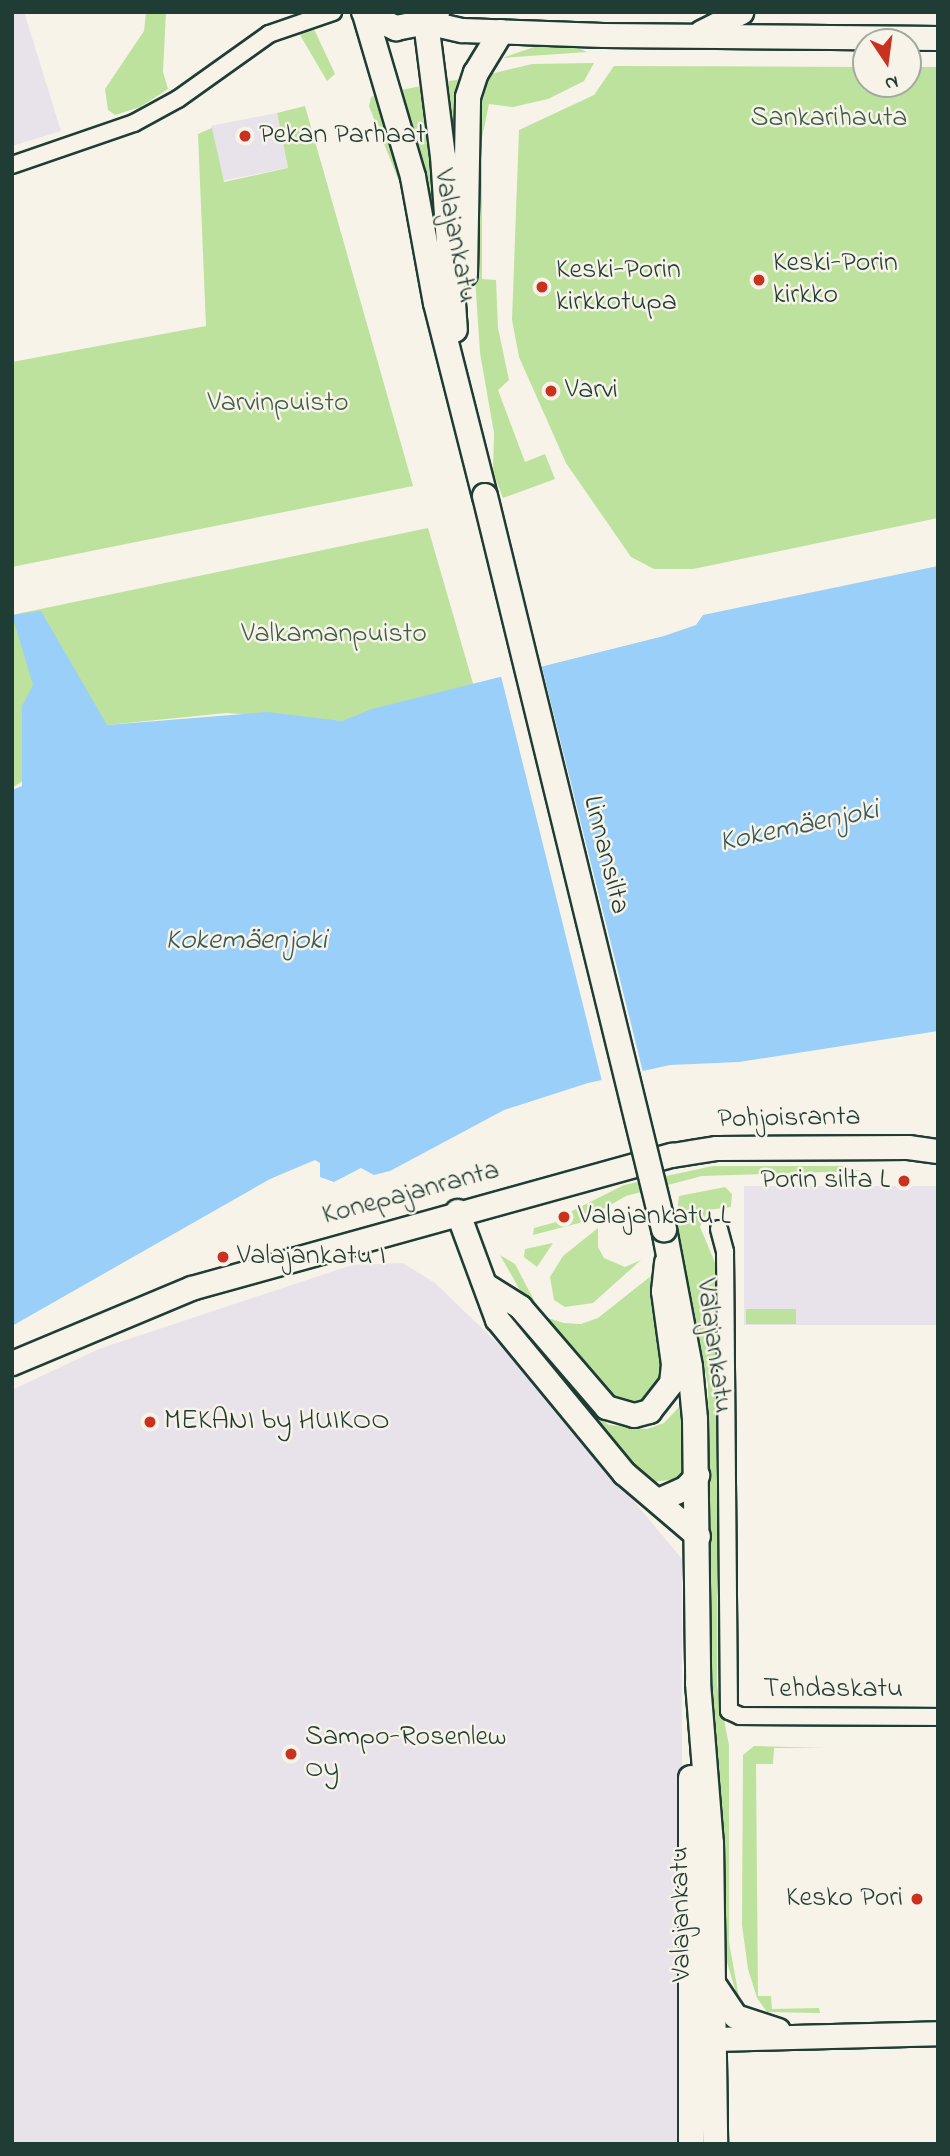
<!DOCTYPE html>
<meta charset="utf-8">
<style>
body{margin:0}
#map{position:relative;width:950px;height:2156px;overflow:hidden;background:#f7f3e8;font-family:"Indie Flower",sans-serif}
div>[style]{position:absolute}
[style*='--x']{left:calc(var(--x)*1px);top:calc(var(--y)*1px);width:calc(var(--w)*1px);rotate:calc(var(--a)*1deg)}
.built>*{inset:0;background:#e8e2ea;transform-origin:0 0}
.green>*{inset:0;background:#bce29d;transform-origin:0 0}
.water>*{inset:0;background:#99cff8}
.pier>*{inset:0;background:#f7f3e8;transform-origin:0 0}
.roads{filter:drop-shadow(2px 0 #1f3d34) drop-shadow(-2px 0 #1f3d34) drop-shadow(0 2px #1f3d34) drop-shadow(0 -2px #1f3d34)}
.street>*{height:16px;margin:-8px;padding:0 8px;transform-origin:8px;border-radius:8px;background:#f7f3e8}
.secondary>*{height:23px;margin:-11.5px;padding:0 11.5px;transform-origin:11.5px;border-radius:11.5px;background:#f7f3e8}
.primary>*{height:24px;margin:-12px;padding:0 12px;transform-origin:12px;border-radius:12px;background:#f7f3e8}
.bridges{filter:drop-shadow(2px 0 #1f3d34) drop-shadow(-2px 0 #1f3d34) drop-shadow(0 2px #1f3d34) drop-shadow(0 -2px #1f3d34)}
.primary-bridge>*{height:24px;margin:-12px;padding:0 12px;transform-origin:12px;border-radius:12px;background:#f7f3e8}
.dots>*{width:19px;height:19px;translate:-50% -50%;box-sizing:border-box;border:4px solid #f7f3e8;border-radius:50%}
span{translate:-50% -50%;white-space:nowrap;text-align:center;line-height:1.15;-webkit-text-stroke:5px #f7f3e8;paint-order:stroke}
.park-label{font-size:28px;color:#3e5e49}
.poi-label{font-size:28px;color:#1f3d34}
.left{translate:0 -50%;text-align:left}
.right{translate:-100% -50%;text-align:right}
.street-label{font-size:28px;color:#1f3d34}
.water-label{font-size:30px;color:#375a5b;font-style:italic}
.frame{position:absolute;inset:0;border:14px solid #1f3d34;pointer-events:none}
.north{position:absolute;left:852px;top:28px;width:70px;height:70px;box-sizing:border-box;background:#f7f3e8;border:2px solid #a1aaa0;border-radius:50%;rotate:167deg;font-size:19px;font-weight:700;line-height:28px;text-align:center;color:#1f3d34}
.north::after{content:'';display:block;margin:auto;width:24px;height:32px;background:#c8321e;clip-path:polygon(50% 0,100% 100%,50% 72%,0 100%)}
</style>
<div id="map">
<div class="built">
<i style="clip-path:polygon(12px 12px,24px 12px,61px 131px,12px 146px)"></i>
<i style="left:277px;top:113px;width:56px;height:67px;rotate:79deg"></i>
<i style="left:938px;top:1186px;width:139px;height:194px;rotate:90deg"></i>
<i style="clip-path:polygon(403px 1263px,435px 1283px,520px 1365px,682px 1559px,682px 2144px,12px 2144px,12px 1390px,99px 1349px,352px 1265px)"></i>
</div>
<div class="green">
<i style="clip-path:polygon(146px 12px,166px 12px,163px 72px,168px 89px,140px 107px,115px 115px,108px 110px,105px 89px,144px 31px)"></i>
<i style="clip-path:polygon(313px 27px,335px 74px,327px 81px,300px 35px)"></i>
<i style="clip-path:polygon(534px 47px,576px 47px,587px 52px,502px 58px)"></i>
<i style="clip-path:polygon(594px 63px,584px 81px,548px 99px,513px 107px,489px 104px,482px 138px,482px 279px,496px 280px,498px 328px,509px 380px,498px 390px,525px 462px,545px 454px,555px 479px,503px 498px,493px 472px,494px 433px,480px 353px,475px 277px,480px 96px,486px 75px,532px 64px)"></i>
<i style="clip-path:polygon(614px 66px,866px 67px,866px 84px,908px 84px,908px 67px,938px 67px,938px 518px,693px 569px,654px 569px,631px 557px,566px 463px,519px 357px,512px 320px,519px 130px,594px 95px)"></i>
<i style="clip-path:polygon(463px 79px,458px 206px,442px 82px)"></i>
<i style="clip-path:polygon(426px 85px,443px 288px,422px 168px,401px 90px)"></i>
<i style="clip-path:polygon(380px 94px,400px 155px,425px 306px,402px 189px,369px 106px,371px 97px)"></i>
<i style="clip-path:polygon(305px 106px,413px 486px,12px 567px,12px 362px,206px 326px,198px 134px,212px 128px,224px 182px,288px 168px,277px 113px)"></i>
<i style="clip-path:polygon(428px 528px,474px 687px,342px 721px,226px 713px,107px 725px,12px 788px,12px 615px)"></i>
<i style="clip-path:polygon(713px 1166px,841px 1166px,861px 1171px,702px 1176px,626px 1196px,579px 1223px,533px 1235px,534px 1228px,571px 1218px,570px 1212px,624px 1185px)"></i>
<i style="clip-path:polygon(725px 1187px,732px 1194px,731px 1207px,708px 1210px,700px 1227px,719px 1272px,717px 1685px,729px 1745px,729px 1942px,741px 2009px,726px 1959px,711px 1681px,708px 1385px,676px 1223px,679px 1196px)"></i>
<i style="clip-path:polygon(598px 1228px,598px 1247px,604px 1258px,625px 1267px,641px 1260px,593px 1303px,565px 1307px,554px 1300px,550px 1277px,563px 1256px)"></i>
<i style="clip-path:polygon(553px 1243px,537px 1267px,524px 1257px,525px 1249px)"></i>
<i style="clip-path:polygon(500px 1255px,515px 1264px,537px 1306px,548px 1318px,564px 1323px,581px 1324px,598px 1318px,656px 1272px,664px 1380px,652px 1397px,638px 1405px,608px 1399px,533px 1313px)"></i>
<i style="left:746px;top:1309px;width:50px;height:15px"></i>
<i style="clip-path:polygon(542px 1352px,595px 1415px,609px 1425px,647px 1429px,664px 1423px,681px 1405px,682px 1471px,677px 1479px,653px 1482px,639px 1475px,539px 1356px)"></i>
<i style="clip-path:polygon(754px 1746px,824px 1748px,774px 1748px,773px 1764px,756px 1764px,758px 1996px,771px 1996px,772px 2009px,819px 2008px,820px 2013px,767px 2012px,757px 1998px,748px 1969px,742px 1925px,743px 1755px)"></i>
</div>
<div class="water">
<i style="clip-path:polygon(938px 566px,938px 1031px,739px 1062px,670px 1065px,588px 1083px,504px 1110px,390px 1171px,374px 1175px,361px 1168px,334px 1182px,320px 1177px,320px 1163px,315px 1160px,270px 1179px,12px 1326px,12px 790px,22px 786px,22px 706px,33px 685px,12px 615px,41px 611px,107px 725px,267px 712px,342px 721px,372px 709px,664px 636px,696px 625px,703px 615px)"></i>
</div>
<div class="pier">
<i style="left:541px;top:663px;width:424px;height:42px;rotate:76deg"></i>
</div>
<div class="roads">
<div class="street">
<i style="--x:12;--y:165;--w:129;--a:-19"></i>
<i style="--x:134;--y:123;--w:50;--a:-28.6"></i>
<i style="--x:178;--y:99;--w:112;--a:-35.5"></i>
<i style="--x:269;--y:34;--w:68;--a:-19"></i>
<i style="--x:719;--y:1229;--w:24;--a:75"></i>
<i style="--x:725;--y:1252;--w:459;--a:89.5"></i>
<i style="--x:729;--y:1711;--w:12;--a:24"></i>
<i style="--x:740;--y:1716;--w:198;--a:0.3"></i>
</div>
<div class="secondary">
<i style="--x:426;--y:22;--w:37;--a:13"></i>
<i style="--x:462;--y:30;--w:141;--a:2"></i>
<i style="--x:603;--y:35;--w:335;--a:0.5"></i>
<i style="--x:701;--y:32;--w:45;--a:-26.6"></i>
<i style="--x:457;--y:1211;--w:115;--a:69.7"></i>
<i style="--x:497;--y:1319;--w:200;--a:50.5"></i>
<i style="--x:624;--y:1473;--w:97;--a:40.4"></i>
<i style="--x:487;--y:1286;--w:39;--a:32"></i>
<i style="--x:520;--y:1307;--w:132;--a:49.3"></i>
<i style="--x:606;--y:1407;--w:29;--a:16"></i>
<i style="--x:634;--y:1415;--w:16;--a:-15"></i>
<i style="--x:649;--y:1411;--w:36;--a:-52"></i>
<i style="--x:671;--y:1383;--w:19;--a:-84"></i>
<i style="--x:673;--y:1364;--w:74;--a:-97.8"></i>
<i style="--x:663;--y:1291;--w:29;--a:-84"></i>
<i style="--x:12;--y:1363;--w:194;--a:-22.7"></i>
<i style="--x:191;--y:1288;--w:499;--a:-15.5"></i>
<i style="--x:672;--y:1155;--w:45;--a:-9"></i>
<i style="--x:716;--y:1148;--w:192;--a:-0.3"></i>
<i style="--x:908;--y:1147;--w:30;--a:8"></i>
<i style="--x:658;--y:1500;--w:30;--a:-24"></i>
<i style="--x:685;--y:1488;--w:18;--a:-47"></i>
<i style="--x:713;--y:1983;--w:40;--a:56"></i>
<i style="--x:735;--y:2016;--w:45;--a:18"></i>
<i style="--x:700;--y:2028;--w:18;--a:38"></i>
<i style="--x:714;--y:2039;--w:224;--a:-1.5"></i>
</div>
<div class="primary">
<i style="--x:364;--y:12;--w:36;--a:27"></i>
<i style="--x:396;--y:28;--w:31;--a:-11"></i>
<i style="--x:426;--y:22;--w:14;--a:-39"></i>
<i style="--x:366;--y:17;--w:167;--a:73.6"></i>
<i style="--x:413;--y:177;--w:128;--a:79.7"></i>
<i style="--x:436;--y:303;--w:199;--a:75.8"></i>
<i style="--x:426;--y:22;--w:135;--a:82.8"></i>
<i style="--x:443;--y:156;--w:174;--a:86.1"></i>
<i style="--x:465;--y:274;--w:177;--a:-89"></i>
<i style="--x:468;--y:97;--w:25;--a:-72"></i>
<i style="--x:476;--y:73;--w:48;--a:-58.6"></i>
<i style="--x:664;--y:1229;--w:140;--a:79.3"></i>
<i style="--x:690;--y:1367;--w:52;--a:84.5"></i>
<i style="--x:695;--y:1419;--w:264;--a:89.3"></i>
<i style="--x:698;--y:1683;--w:161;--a:85.4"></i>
<i style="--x:711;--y:1843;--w:301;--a:89.2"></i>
<i style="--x:691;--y:2144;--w:366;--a:-90"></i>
</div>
</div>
<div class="bridges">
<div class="primary-bridge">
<i style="--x:485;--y:496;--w:755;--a:76.28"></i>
</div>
</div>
<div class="dots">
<i style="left:245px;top:136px;background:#c8321e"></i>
<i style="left:759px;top:280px;background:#c8321e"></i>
<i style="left:542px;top:287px;background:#c8321e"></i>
<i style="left:551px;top:391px;background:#c8321e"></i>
<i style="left:904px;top:1181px;background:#c8321e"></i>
<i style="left:564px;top:1217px;background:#c8321e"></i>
<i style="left:223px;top:1257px;background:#c8321e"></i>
<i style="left:150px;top:1422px;background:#c8321e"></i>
<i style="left:291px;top:1754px;background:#c8321e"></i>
<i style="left:917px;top:1899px;background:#c8321e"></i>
</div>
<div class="park-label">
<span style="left:829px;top:119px">Sankarihauta</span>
<span style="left:278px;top:404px">Varvinpuisto</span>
<span style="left:334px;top:635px">Valkamanpuisto</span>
</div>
<div class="poi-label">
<span class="left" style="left:259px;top:136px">Pekan Parhaat</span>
<span class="left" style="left:773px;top:280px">Keski-Porin<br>kirkko</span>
<span class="left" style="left:556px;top:287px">Keski-Porin<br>kirkkotupa</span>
<span class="left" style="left:565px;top:391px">Varvi</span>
<span class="right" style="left:890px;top:1181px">Porin silta L</span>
<span class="left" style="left:578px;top:1217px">Valajankatu L</span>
<span class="left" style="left:237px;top:1257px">Valajankatu I</span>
<span class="left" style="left:164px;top:1422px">MEKANI by HUIKOO</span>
<span class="left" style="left:305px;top:1754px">Sampo-Rosenlew<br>Oy</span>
<span class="right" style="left:903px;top:1899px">Kesko Pori</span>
</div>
<div class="street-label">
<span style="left:454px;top:236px;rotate:79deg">Valajankatu</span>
<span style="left:605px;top:855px;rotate:76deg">Linnansilta</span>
<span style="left:789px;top:1119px;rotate:-1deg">Pohjoisranta</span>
<span style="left:411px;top:1194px;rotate:-15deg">Konepajanranta</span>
<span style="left:713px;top:1346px;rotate:82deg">Valajankatu</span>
<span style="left:833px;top:1690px">Tehdaskatu</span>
<span style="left:682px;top:1914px;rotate:-91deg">Valajankatu</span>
</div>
<div class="water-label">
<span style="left:799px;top:827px;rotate:-12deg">Kokemäenjoki</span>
<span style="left:246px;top:941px">Kokemäenjoki</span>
</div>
<div class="frame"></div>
<div class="north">N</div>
</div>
